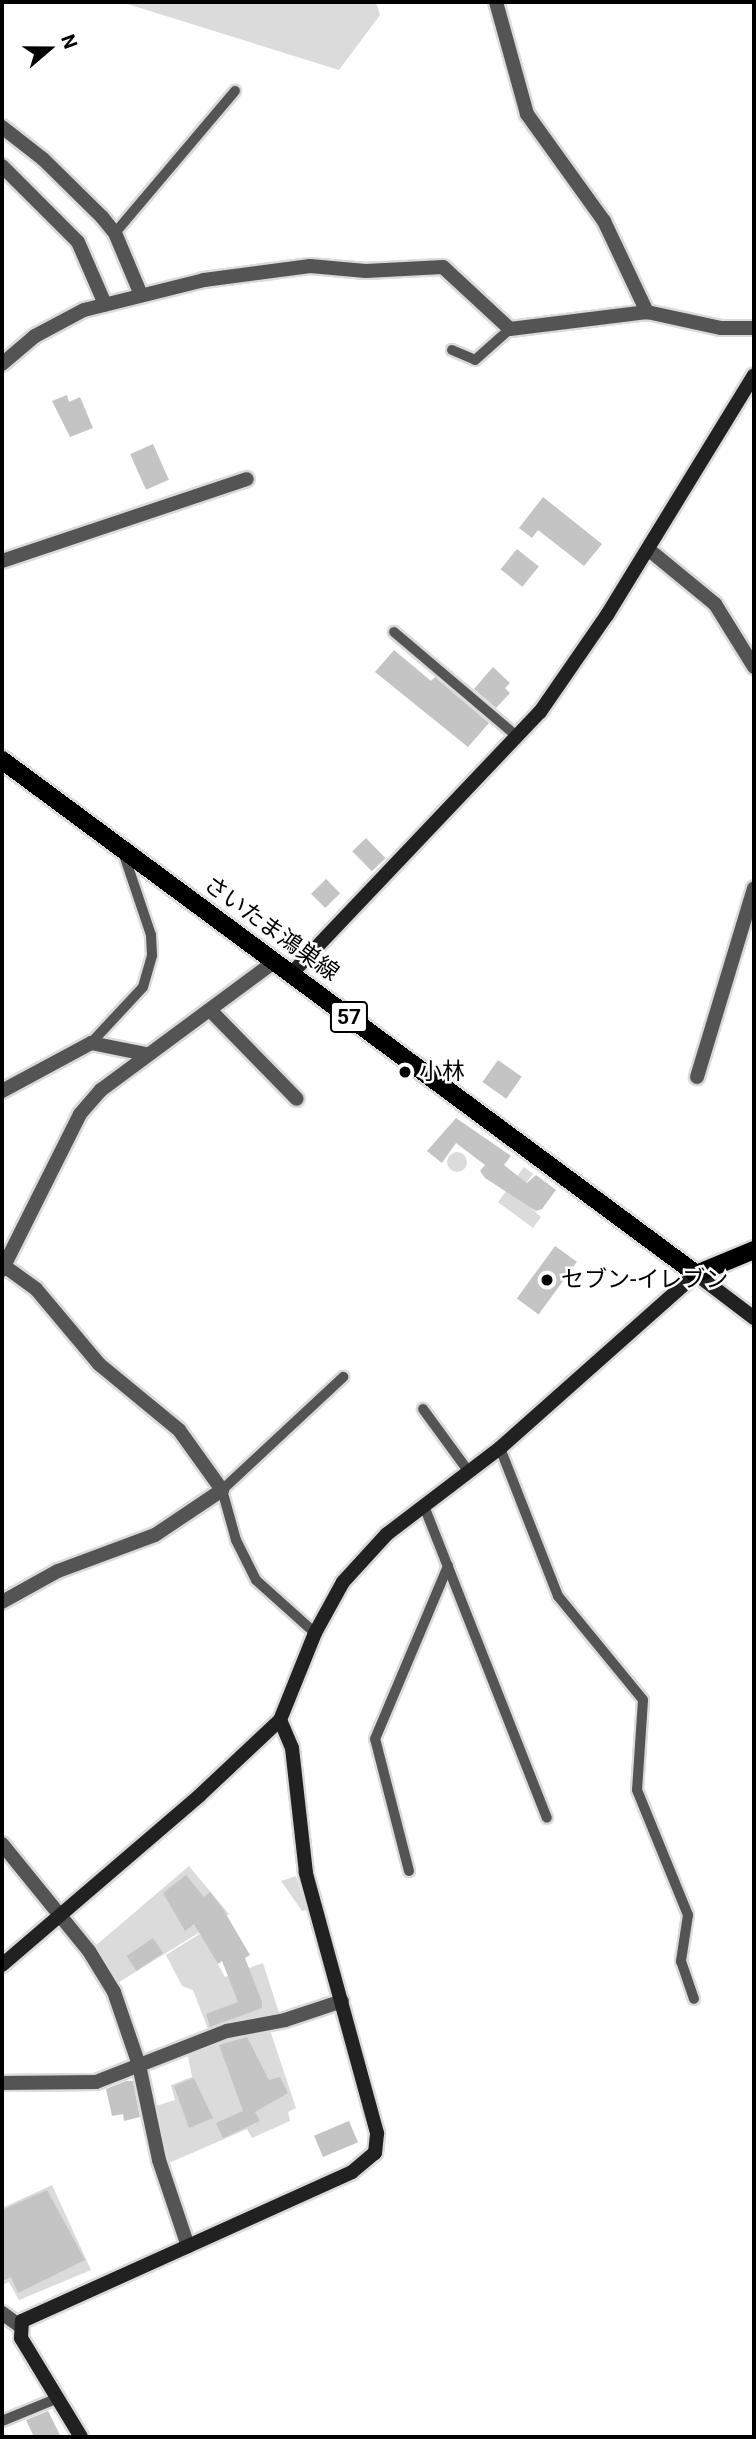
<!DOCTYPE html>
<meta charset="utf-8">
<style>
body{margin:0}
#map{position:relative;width:756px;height:2439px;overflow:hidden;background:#fff;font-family:Roboto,"Noto Sans JP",sans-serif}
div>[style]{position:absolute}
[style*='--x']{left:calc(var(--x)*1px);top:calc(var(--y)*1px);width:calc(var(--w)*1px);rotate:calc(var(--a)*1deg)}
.green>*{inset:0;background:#dbdbdb}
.round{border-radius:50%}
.building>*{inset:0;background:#c4c4c4;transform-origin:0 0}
.roads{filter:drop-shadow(2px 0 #dbdbdb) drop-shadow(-2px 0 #dbdbdb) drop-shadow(0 2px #dbdbdb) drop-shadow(0 -2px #dbdbdb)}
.lane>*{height:10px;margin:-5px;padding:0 5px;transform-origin:5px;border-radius:5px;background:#545454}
.street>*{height:14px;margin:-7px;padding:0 7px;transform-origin:7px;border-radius:7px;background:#545454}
.secondary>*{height:14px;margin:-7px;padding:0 7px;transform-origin:7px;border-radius:7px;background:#212121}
.primary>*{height:18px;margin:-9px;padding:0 9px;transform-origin:9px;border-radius:9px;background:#000}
.dots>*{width:19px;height:19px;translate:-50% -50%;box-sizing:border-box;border:4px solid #fff;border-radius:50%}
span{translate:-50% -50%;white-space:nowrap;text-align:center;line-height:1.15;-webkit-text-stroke:5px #fff;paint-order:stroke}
.shield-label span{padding:2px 5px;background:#fff;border:2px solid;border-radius:5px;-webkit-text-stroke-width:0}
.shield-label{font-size:21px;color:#000;font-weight:700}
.street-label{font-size:23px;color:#000}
.poi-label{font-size:23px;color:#000}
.left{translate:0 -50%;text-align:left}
.frame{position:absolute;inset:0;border:4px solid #000;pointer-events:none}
.north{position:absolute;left:14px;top:14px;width:70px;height:70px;-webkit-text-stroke:5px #fff;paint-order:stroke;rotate:70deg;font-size:19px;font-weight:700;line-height:28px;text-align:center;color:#000}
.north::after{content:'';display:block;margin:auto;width:24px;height:32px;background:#000;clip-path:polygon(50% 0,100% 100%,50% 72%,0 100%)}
</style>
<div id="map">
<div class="green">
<i style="clip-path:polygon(121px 2px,376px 2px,380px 15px,339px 70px)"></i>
<i class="round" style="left:447px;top:1152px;width:20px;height:20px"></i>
<i style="clip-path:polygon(524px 1167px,533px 1174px,517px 1195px,541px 1217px,533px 1228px,498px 1202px)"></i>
<i style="clip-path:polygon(189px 1866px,229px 1914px,116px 1984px,94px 1947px)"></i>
<i style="clip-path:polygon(296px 1876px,307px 1910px,302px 1911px,281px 1881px)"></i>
<i style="clip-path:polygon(201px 1933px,225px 1977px,263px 1963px,280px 2016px,209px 2032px,193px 1990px,182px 1986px,166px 1955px)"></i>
<i style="clip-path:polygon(270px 2030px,296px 2108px,288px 2112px,290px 2121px,252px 2138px,247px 2129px,169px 2163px,156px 2106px,175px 2100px,171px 2085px,192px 2077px,188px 2056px,224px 2039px)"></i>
<i style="clip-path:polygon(52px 2185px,91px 2270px,19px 2300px,9px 2282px,2px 2285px,2px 2208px)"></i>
</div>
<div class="building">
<i style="clip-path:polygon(67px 395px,69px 402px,80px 397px,93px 428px,70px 437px,52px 401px)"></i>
<i style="left:153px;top:444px;width:39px;height:25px;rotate:66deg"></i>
<i style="clip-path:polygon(543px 497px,602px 544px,584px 566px,538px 530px,532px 538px,519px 528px)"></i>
<i style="left:517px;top:549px;width:28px;height:26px;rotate:39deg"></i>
<i style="clip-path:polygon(394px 650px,431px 681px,435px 677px,489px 723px,468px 747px,375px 672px)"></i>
<i style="clip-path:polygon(493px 667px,510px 683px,505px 688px,510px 693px,496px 708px,474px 689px)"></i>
<i style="left:366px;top:838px;width:28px;height:19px;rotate:46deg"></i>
<i style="left:326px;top:879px;width:20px;height:21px;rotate:45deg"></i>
<i style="left:498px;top:1060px;width:29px;height:27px;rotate:35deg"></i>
<i style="clip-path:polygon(456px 1118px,511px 1156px,504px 1165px,527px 1183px,536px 1175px,556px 1190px,542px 1209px,536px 1211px,485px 1178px,480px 1171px,485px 1165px,456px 1143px,442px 1163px,427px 1151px)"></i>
<i style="left:555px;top:1246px;width:27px;height:65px;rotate:36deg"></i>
<i style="clip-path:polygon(186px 1875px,204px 1897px,210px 1892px,223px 1909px,250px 1955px,245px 1958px,262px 2002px,262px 2008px,210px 2027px,206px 2014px,238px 2002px,222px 1961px,218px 1964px,194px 1924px,185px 1931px,163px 1893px)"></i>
<i style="left:153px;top:1938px;width:18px;height:32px;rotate:56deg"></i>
<i style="clip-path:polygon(247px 2037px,269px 2080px,280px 2077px,288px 2093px,255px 2112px,260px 2121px,223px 2138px,216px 2123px,243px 2111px,219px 2045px)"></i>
<i style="clip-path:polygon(194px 2078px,213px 2118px,189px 2128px,174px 2086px)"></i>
<i style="clip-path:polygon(126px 2081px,133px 2081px,140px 2117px,124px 2121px,123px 2114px,112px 2116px,106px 2089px)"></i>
<i style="left:349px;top:2121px;width:23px;height:38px;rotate:67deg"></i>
<i style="clip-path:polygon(47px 2190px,85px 2260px,18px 2293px,11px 2277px,2px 2281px,2px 2210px)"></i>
<i style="clip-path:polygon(48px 2411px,61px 2437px,34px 2437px,26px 2420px)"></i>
</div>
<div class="roads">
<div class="lane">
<i style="--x:115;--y:233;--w:186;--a:-49.8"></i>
<i style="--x:452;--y:350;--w:25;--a:23"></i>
<i style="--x:475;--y:360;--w:47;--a:-41.5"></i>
<i style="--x:394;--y:632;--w:162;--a:40.3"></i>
<i style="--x:91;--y:1043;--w:76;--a:-47.1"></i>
<i style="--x:143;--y:987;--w:33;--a:-74"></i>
<i style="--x:152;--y:955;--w:20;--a:-93"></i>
<i style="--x:151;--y:935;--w:88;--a:-108.6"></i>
<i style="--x:423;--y:1409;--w:78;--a:53.9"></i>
<i style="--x:500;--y:1448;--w:159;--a:68.6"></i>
<i style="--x:558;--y:1596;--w:134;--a:50.7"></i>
<i style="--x:643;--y:1700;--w:90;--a:93.8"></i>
<i style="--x:637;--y:1790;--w:135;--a:67.8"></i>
<i style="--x:688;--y:1915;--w:47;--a:98.7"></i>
<i style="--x:681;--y:1961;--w:40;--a:71.1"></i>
<i style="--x:424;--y:1506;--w:335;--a:68.5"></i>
<i style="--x:315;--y:1633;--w:79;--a:-138.1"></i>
<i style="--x:256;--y:1580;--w:45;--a:-116.6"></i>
<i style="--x:236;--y:1540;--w:52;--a:-105.6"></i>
<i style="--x:222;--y:1490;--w:166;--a:-43"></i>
<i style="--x:409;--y:1871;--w:136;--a:-104.4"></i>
<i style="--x:375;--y:1739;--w:188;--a:-67.1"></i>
<i style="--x:2;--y:2421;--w:61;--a:-22.3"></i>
</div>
<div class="street">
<i style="--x:496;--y:2;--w:116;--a:74.5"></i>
<i style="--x:527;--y:114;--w:132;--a:54.3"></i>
<i style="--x:604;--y:221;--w:101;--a:64.7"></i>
<i style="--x:2;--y:127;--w:52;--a:38"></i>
<i style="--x:43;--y:159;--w:83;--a:44.5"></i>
<i style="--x:102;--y:217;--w:21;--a:51"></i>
<i style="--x:115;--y:233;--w:67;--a:67.2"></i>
<i style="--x:2;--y:166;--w:107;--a:45"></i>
<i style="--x:78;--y:242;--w:68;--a:66.5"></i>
<i style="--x:2;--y:364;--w:43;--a:-40.3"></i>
<i style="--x:35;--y:336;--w:55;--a:-28"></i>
<i style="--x:84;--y:310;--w:124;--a:-14"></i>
<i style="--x:204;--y:280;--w:107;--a:-7.5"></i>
<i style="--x:310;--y:266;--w:56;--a:5.1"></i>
<i style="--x:366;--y:271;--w:77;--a:-3"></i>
<i style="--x:443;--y:267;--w:91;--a:42.8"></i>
<i style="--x:510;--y:329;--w:138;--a:-7.1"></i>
<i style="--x:647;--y:312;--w:76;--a:12.2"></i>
<i style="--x:721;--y:328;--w:33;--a:0"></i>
<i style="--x:648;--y:549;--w:87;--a:39.4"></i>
<i style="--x:715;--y:604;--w:74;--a:58.2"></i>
<i style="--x:2;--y:561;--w:258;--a:-18.5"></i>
<i style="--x:210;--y:1010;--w:124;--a:45.7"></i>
<i style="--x:697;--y:1077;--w:197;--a:-73.2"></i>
<i style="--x:2;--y:1091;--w:101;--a:-28.3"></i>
<i style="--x:91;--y:1043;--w:55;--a:11.5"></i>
<i style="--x:2;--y:1270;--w:174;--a:-63.4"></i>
<i style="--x:80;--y:1114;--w:32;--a:-49"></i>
<i style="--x:101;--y:1090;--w:215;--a:-36.5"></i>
<i style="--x:2;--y:1602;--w:64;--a:-29"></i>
<i style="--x:58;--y:1571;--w:103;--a:-20.4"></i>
<i style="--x:155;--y:1535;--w:81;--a:-33.9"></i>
<i style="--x:222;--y:1490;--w:74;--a:-125.6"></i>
<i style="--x:179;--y:1430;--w:104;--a:-140.5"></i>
<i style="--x:99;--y:1364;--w:98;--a:-130"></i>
<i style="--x:36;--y:1289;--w:39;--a:-144"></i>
<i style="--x:2;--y:1844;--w:138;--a:50.9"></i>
<i style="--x:89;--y:1951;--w:48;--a:58.6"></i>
<i style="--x:114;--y:1992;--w:77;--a:71.1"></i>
<i style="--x:139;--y:2065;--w:97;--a:78.1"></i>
<i style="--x:159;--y:2160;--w:91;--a:71.4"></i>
<i style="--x:2;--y:2083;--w:94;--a:-0.6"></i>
<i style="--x:96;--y:2082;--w:141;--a:-21.3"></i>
<i style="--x:227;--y:2031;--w:59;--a:-10.7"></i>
<i style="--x:285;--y:2020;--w:60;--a:-18.4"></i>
<i style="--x:2;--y:2313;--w:22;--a:36"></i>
</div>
<div class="secondary">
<i style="--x:291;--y:974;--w:361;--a:-46.5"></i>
<i style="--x:540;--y:712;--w:118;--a:-55.4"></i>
<i style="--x:607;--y:615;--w:281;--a:-58.5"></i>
<i style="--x:2;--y:1965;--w:260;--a:-40.6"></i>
<i style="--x:199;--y:1796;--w:111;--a:-43.2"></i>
<i style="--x:280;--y:1720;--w:94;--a:-68.1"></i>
<i style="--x:315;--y:1633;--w:58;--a:-61.2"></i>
<i style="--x:343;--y:1582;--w:65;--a:-47.5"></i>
<i style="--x:387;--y:1534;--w:142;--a:-37.3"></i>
<i style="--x:500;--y:1448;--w:262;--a:-41.6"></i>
<i style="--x:696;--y:1274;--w:73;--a:37.2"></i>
<i style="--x:81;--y:2437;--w:116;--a:-121.2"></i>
<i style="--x:21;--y:2338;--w:17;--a:-87"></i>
<i style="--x:22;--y:2321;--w:362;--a:-24.3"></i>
<i style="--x:352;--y:2172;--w:30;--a:-40"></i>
<i style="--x:375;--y:2153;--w:20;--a:-84"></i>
<i style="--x:377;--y:2133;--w:270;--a:-105.3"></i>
<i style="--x:306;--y:1873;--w:126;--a:-96.4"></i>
<i style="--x:292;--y:1748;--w:30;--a:-113"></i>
</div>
<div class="primary">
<i style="--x:2;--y:760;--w:864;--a:36.52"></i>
<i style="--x:696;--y:1274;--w:63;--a:-22.5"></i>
</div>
</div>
<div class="dots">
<i style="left:405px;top:1072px;background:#000"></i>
<i style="left:547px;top:1280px;background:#000"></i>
</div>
<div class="shield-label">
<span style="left:349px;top:1017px">57</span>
</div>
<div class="street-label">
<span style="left:271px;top:929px;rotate:36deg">さいたま鴻巣線</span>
</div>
<div class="poi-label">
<span class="left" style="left:419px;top:1072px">小林</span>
<span class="left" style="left:561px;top:1280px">セブン-イレブン</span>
</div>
<div class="frame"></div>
<div class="north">N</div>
</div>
